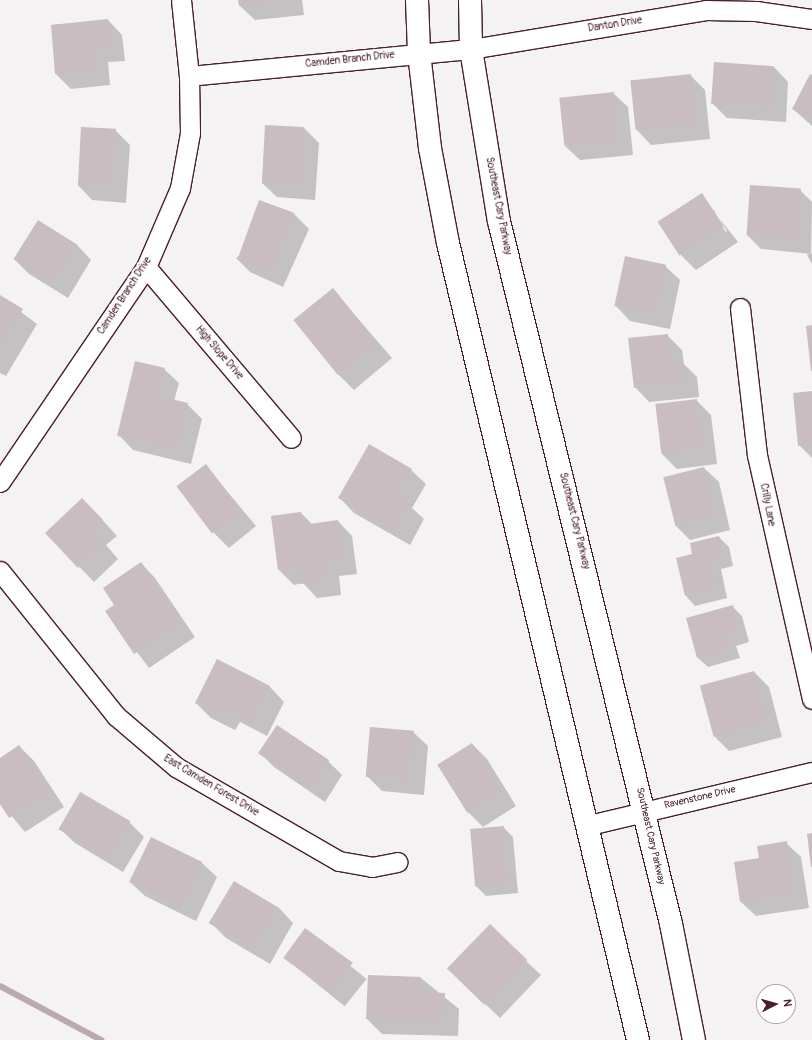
<!DOCTYPE html>
<style>
body{margin:0}
#map{position:relative;width:812px;height:1040px;overflow:hidden;background:#f4f2f2;font-family:Pangolin,sans-serif}
div>[style]{position:absolute}
[style*='--x']{left:calc(var(--x)*1px);top:calc(var(--y)*1px);width:calc(var(--w)*1px);rotate:calc(var(--a)*1deg)}
.shadow>*{inset:0;background:#0003;transform-origin:0 0}
.stream>*{height:6px;margin:-3px;padding:0 3px;transform-origin:3px;border-radius:3px;background:#baa9ae}
.building>*{inset:0;background:#cabdc1;transform-origin:0 0}
.roads{filter:drop-shadow(1px 0 #4a1f2b) drop-shadow(-1px 0 #4a1f2b) drop-shadow(0 1px #4a1f2b) drop-shadow(0 -1px #4a1f2b)}
.minor>*{height:19px;margin:-9.5px;padding:0 9.5px;transform-origin:9.5px;border-radius:9.5px;background:#fff}
.primary>*{height:22px;margin:-11px;padding:0 11px;transform-origin:11px;border-radius:11px;background:#fff}
span{translate:-50% -50%;white-space:nowrap;text-align:center;line-height:1.15;-webkit-text-stroke:4px #fff;paint-order:stroke}
.street-label{font-size:10px;color:#4a1f2b}
.north{position:absolute;left:756px;top:984px;width:40px;height:40px;box-sizing:border-box;background:#fff;border:1px solid #b7a5aa;border-radius:50%;rotate:84deg;font-size:11px;font-weight:700;line-height:16px;text-align:center;color:#4a1f2b}
.north::after{content:'';display:block;margin:auto;width:14px;height:18px;background:#4a1f2b;clip-path:polygon(50% 0,100% 100%,50% 72%,0 100%)}
</style>
<div id="map">
<div class="shadow">
<i style="clip-path:polygon(239px 0,302px 0,304px 15px,255px 20px,240px 6px)"></i>
<i style="clip-path:polygon(108px 20px,122px 35px,125px 61px,108px 62px,110px 85px,71px 89px,56px 74px,52px 25px)"></i>
<i style="clip-path:polygon(774px 67px,788px 82px,786px 122px,727px 118px,712px 103px)"></i>
<i style="clip-path:polygon(690px 75px,705px 90px,710px 139px,651px 145px,637px 130px)"></i>
<i style="clip-path:polygon(812px 76px,812px 126px,793px 109px)"></i>
<i style="clip-path:polygon(613px 93px,628px 107px,633px 155px,580px 160px,565px 146px)"></i>
<i style="clip-path:polygon(266px 126px,304px 128px,319px 143px,315px 200px,277px 197px,262px 183px)"></i>
<i style="clip-path:polygon(115px 130px,130px 145px,126px 203px,92px 200px,78px 185px)"></i>
<i style="clip-path:polygon(800px 190px,812px 202px,811px 254px,761px 249px,747px 235px)"></i>
<i style="clip-path:polygon(evenodd,701px 195px,738px 242px,696px 270px,681px 255px,701px 195px,711px 210px,714px 210px,727px 231px,726px 232px,711px 210px)"></i>
<i style="clip-path:polygon(294px 214px,309px 229px,283px 287px,250px 272px,236px 258px)"></i>
<i style="clip-path:polygon(38px 221px,77px 245px,91px 260px,68px 298px,29px 274px,14px 259px)"></i>
<i style="clip-path:polygon(665px 266px,680px 280px,670px 329px,630px 321px,616px 306px)"></i>
<i style="clip-path:polygon(333px 290px,392px 358px,354px 390px,339px 375px)"></i>
<i style="clip-path:polygon(0 296px,37px 324px,6px 376px,0 373px)"></i>
<i style="clip-path:polygon(667px 335px,682px 350px,684px 364px,697px 377px,699px 397px,649px 402px,635px 387px)"></i>
<i style="clip-path:polygon(164px 369px,179px 383px,174px 401px,187px 404px,202px 419px,191px 464px,133px 450px,119px 435px)"></i>
<i style="clip-path:polygon(812px 392px,812px 458px,799px 445px)"></i>
<i style="clip-path:polygon(696px 400px,711px 415px,717px 464px,677px 469px,662px 454px)"></i>
<i style="clip-path:polygon(206px 466px,256px 526px,229px 548px,214px 533px)"></i>
<i style="clip-path:polygon(704px 468px,719px 482px,730px 530px,690px 540px,675px 525px)"></i>
<i style="clip-path:polygon(411px 470px,426px 484px,412px 508px,424px 519px,410px 545px,354px 513px,340px 498px)"></i>
<i style="clip-path:polygon(301px 513px,312px 524px,338px 521px,352px 536px,357px 574px,339px 576px,341px 595px,317px 598px,303px 583px,294px 585px,279px 570px,272px 516px)"></i>
<i style="clip-path:polygon(97px 514px,117px 536px,106px 545px,118px 559px,94px 582px,47px 533px)"></i>
<i style="clip-path:polygon(719px 537px,729px 547px,733px 566px,721px 569px,727px 598px,695px 606px,686px 596px,694px 555px)"></i>
<i style="clip-path:polygon(141px 563px,155px 578px,195px 637px,149px 668px,106px 611px,116px 605px)"></i>
<i style="clip-path:polygon(732px 606px,742px 616px,749px 642px,736px 646px,740px 658px,708px 667px,698px 658px)"></i>
<i style="clip-path:polygon(218px 660px,270px 687px,284px 702px,267px 736px,240px 722px,235px 730px,211px 718px,196px 703px)"></i>
<i style="clip-path:polygon(754px 672px,769px 687px,782px 737px,729px 751px,714px 736px)"></i>
<i style="clip-path:polygon(413px 732px,428px 746px,424px 795px,382px 791px,367px 776px)"></i>
<i style="clip-path:polygon(472px 744px,487px 759px,516px 806px,483px 827px,468px 812px)"></i>
<i style="clip-path:polygon(19px 746px,34px 761px,64px 807px,25px 832px,0 802px,0 759px)"></i>
<i style="clip-path:polygon(260px 753px,328px 761px,342px 775px,325px 802px,274px 767px)"></i>
<i style="clip-path:polygon(129px 822px,144px 837px,123px 872px,75px 843px,60px 829px)"></i>
<i style="clip-path:polygon(503px 827px,513px 837px,518px 893px,486px 896px,476px 886px)"></i>
<i style="clip-path:polygon(151px 838px,202px 863px,217px 877px,196px 921px,145px 896px,130px 882px)"></i>
<i style="clip-path:polygon(786px 843px,801px 857px,809px 908px,756px 916px,741px 902px,760px 858px)"></i>
<i style="clip-path:polygon(234px 883px,279px 908px,293px 923px,270px 964px,226px 938px,211px 923px)"></i>
<i style="left:306px;top:930px;width:78px;height:35px;rotate:39deg"></i>
<i style="clip-path:polygon(526px 961px,541px 975px,500px 1018px,464px 984px)"></i>
<i style="clip-path:polygon(421px 978px,459px 1009px,458px 1036px,382px 1034px,367px 1019px)"></i>
</div>
<div class="stream">
<i style="--x:0;--y:986;--w:115;--a:28.1"></i>
</div>
<div class="building">
<i style="clip-path:polygon(238px 0,288px 0,288px 1px,239px 6px)"></i>
<i style="clip-path:polygon(108px 19px,111px 47px,94px 48px,96px 71px,55px 74px,51px 25px)"></i>
<i style="left:714px;top:62px;width:60px;height:42px;rotate:4deg"></i>
<i style="left:691px;top:74px;width:50px;height:61px;rotate:84deg"></i>
<i style="clip-path:polygon(810px 74px,812px 75px,812px 120px,792px 109px)"></i>
<i style="left:614px;top:92px;width:48px;height:55px;rotate:84deg"></i>
<i style="left:265px;top:125px;width:39px;height:58px;rotate:3deg"></i>
<i style="left:81px;top:127px;width:35px;height:59px;rotate:3deg"></i>
<i style="left:750px;top:185px;width:51px;height:50px;rotate:4deg"></i>
<i style="left:702px;top:193px;width:40px;height:53px;rotate:57deg"></i>
<i style="left:259px;top:200px;width:38px;height:63px;rotate:20deg"></i>
<i style="left:38px;top:220px;width:46px;height:46px;rotate:32deg"></i>
<i style="clip-path:polygon(812px 253px,812px 264px,807px 255px)"></i>
<i style="left:625px;top:256px;width:42px;height:51px;rotate:12deg"></i>
<i style="left:333px;top:288px;width:71px;height:51px;rotate:51deg"></i>
<i style="clip-path:polygon(0 295px,23px 309px,0 347px)"></i>
<i style="clip-path:polygon(812px 325px,812px 371px,811px 371px,806px 326px)"></i>
<i style="clip-path:polygon(668px 334px,671px 363px,683px 361px,685px 382px,634px 388px,628px 338px)"></i>
<i style="clip-path:polygon(135px 361px,165px 368px,158px 396px,188px 403px,177px 450px,117px 436px)"></i>
<i style="clip-path:polygon(812px 391px,812px 444px,798px 446px,793px 393px)"></i>
<i style="left:697px;top:399px;width:50px;height:42px;rotate:83deg"></i>
<i style="clip-path:polygon(369px 444px,412px 469px,396px 496px,410px 504px,395px 531px,338px 498px)"></i>
<i style="left:206px;top:464px;width:59px;height:37px;rotate:53deg"></i>
<i style="left:704px;top:467px;width:50px;height:42px;rotate:76deg"></i>
<i style="clip-path:polygon(82px 498px,103px 520px,92px 530px,104px 544px,78px 568px,45px 533px)"></i>
<i style="clip-path:polygon(301px 512px,303px 525px,338px 520px,343px 559px,325px 562px,327px 580px,301px 584px,299px 568px,278px 570px,271px 516px)"></i>
<i style="clip-path:polygon(719px 536px,724px 557px,712px 559px,718px 588px,685px 596px,676px 558px,692px 554px,690px 543px)"></i>
<i style="clip-path:polygon(141px 562px,182px 622px,134px 654px,105px 611px,114px 605px,103px 588px)"></i>
<i style="clip-path:polygon(733px 605px,740px 632px,727px 636px,730px 649px,697px 658px,686px 618px)"></i>
<i style="clip-path:polygon(217px 659px,270px 686px,252px 722px,225px 708px,220px 716px,195px 703px)"></i>
<i style="left:754px;top:671px;width:53px;height:56px;rotate:75deg"></i>
<i style="left:277px;top:725px;width:63px;height:34px;rotate:34deg"></i>
<i style="left:370px;top:727px;width:44px;height:50px;rotate:5deg"></i>
<i style="left:472px;top:743px;width:57px;height:41px;rotate:58deg"></i>
<i style="clip-path:polygon(19px 745px,50px 792px,9px 818px,0 804px,0 758px)"></i>
<i style="left:80px;top:792px;width:58px;height:43px;rotate:30deg"></i>
<i style="left:504px;top:826px;width:58px;height:34px;rotate:85deg"></i>
<i style="clip-path:polygon(812px 833px,812px 867px,811px 867px,807px 834px)"></i>
<i style="left:151px;top:837px;width:57px;height:50px;rotate:26deg"></i>
<i style="clip-path:polygon(787px 841px,795px 894px,740px 902px,734px 862px,759px 858px,757px 846px)"></i>
<i style="left:234px;top:881px;width:52px;height:49px;rotate:31deg"></i>
<i style="left:490px;top:924px;width:52px;height:62px;rotate:44deg"></i>
<i style="left:305px;top:928px;width:59px;height:37px;rotate:36deg"></i>
<i style="clip-path:polygon(368px 975px,421px 977px,420px 992px,445px 993px,444px 1022px,366px 1019px)"></i>
</div>
<div class="roads">
<div class="minor">
<i style="--x:189;--y:76;--w:283;--a:-5.5"></i>
<i style="--x:471;--y:49;--w:238;--a:-9.4"></i>
<i style="--x:706;--y:10;--w:50;--a:1.1"></i>
<i style="--x:756;--y:11;--w:57;--a:8.1"></i>
<i style="--x:146;--y:267;--w:224;--a:49.7"></i>
<i style="--x:740;--y:308;--w:148;--a:83.4"></i>
<i style="--x:757;--y:455;--w:250;--a:77.3"></i>
<i style="--x:0;--y:482;--w:260;--a:-55.8"></i>
<i style="--x:146;--y:267;--w:86;--a:-66.7"></i>
<i style="--x:180;--y:188;--w:56;--a:-79.7"></i>
<i style="--x:190;--y:133;--w:57;--a:-91"></i>
<i style="--x:189;--y:76;--w:76;--a:-96"></i>
<i style="--x:0;--y:571;--w:186;--a:51.3"></i>
<i style="--x:116;--y:716;--w:79;--a:40.4"></i>
<i style="--x:176;--y:767;--w:188;--a:30"></i>
<i style="--x:339;--y:861;--w:34;--a:10"></i>
<i style="--x:372;--y:867;--w:26;--a:-11"></i>
<i style="--x:589;--y:825;--w:229;--a:-13.4"></i>
</div>
<div class="primary">
<i style="--x:417;--y:0;--w:53;--a:87.8"></i>
<i style="--x:419;--y:53;--w:96;--a:83.4"></i>
<i style="--x:430;--y:148;--w:97;--a:79.3"></i>
<i style="--x:448;--y:243;--w:819;--a:76.59"></i>
<i style="--x:470;--y:0;--w:49;--a:88.8"></i>
<i style="--x:471;--y:49;--w:174;--a:80.8"></i>
<i style="--x:499;--y:221;--w:724;--a:76.25"></i>
<i style="--x:671;--y:924;--w:118;--a:78.8"></i>
</div>
</div>
<div class="street-label">
<span style="left:615px;top:25px;rotate:-9deg">Danton Drive</span>
<span style="left:350px;top:60px;rotate:-6deg">Camden Branch Drive</span>
<span style="left:498px;top:206px;rotate:79deg">Southeast Cary Parkway</span>
<span style="left:125px;top:296px;rotate:-57deg">Camden Branch Drive</span>
<span style="left:219px;top:353px;rotate:49deg">High Slope Drive</span>
<span style="left:767px;top:505px;rotate:79deg">Crilly Lane</span>
<span style="left:574px;top:521px;rotate:76deg">Southeast Cary Parkway</span>
<span style="left:211px;top:786px;rotate:31deg">East Camden Forest Drive</span>
<span style="left:700px;top:798px;rotate:-13deg">Ravenstone Drive</span>
<span style="left:650px;top:836px;rotate:77deg">Southeast Cary Parkway</span>
</div>
<div class="north">N</div>
</div>
